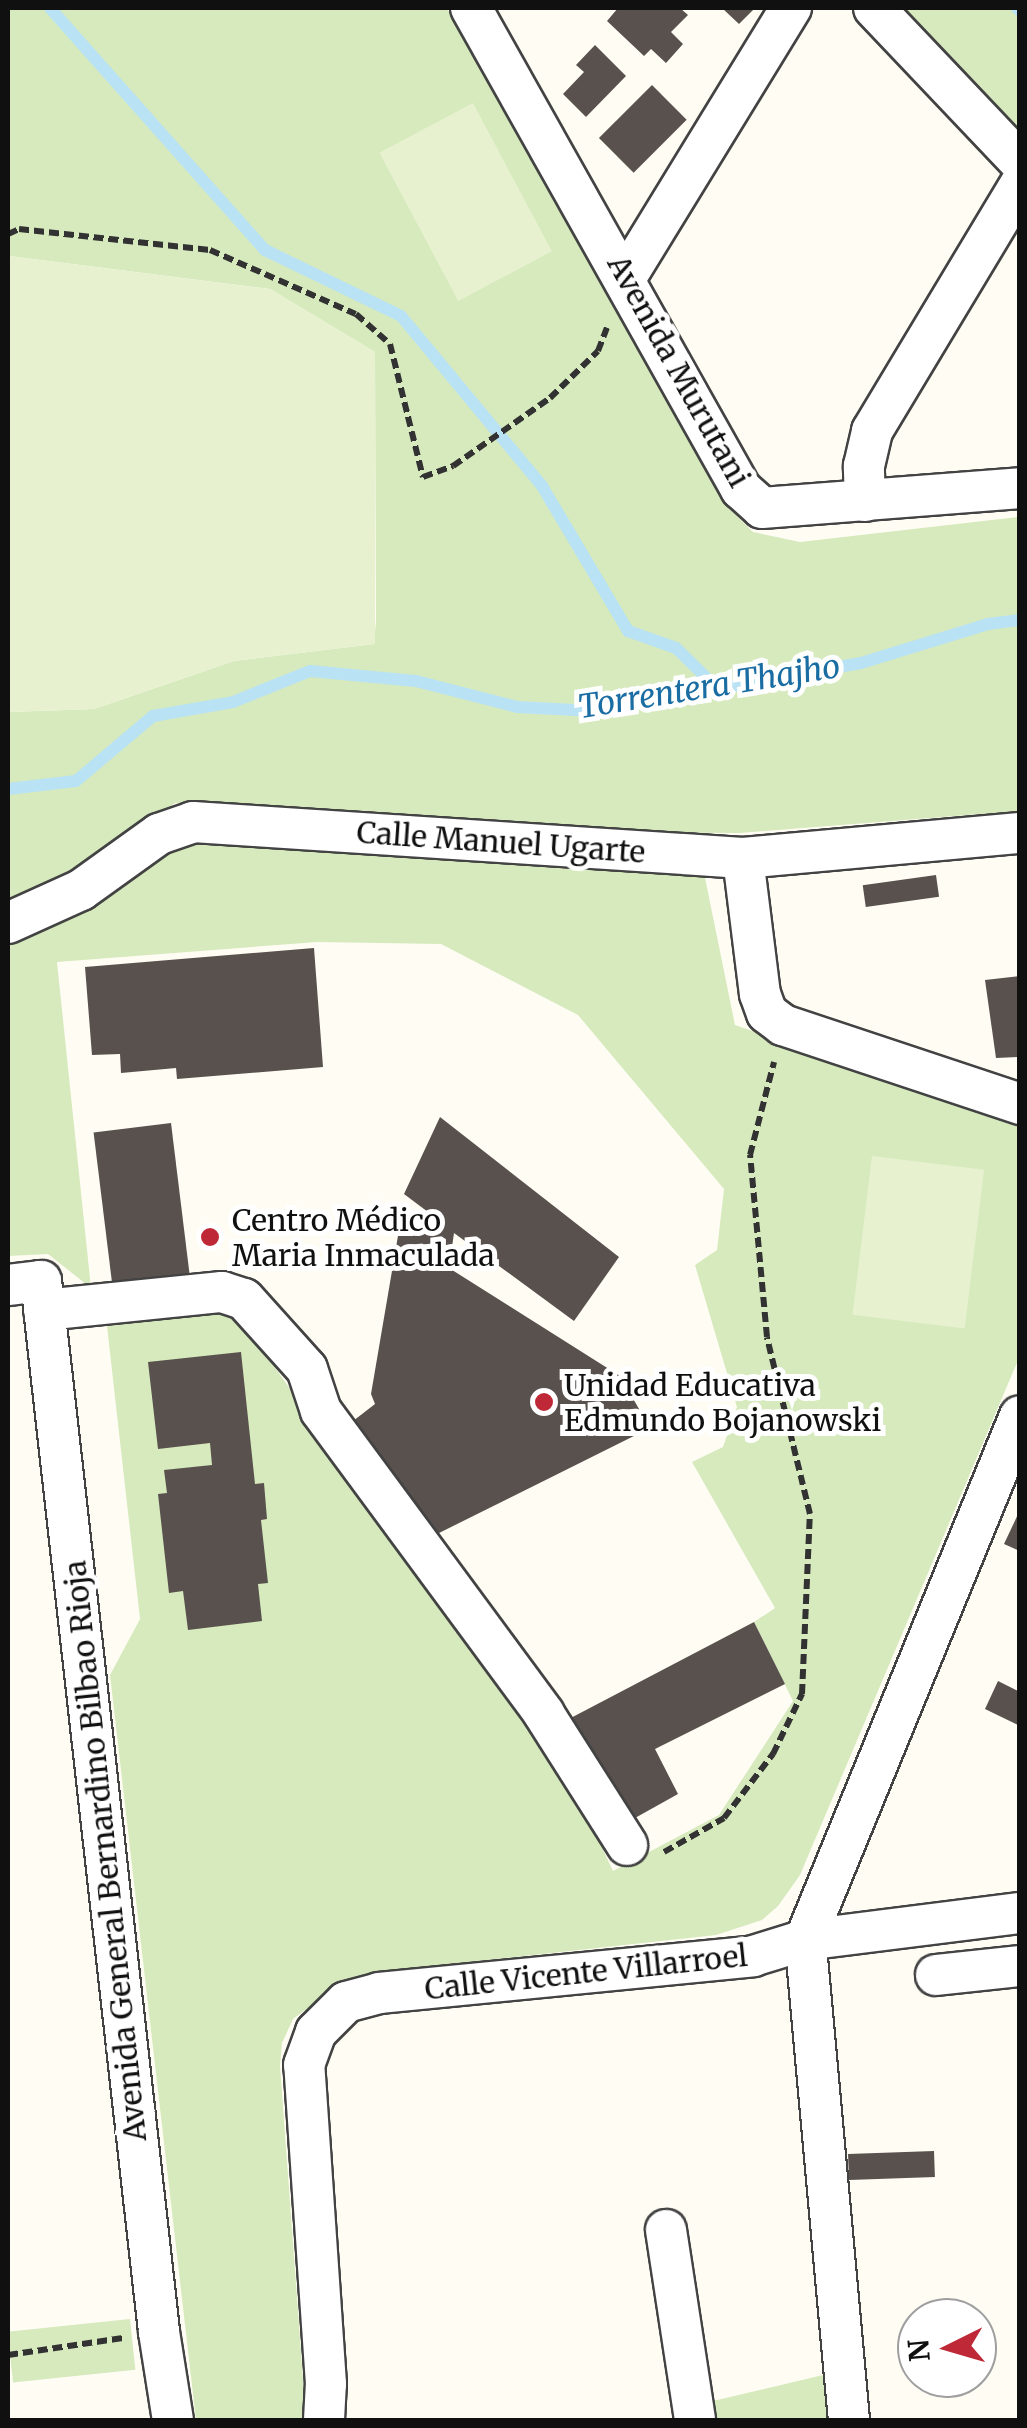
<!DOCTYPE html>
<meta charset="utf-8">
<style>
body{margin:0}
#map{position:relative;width:1027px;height:2428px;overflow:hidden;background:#fffcf4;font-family:Merriweather,serif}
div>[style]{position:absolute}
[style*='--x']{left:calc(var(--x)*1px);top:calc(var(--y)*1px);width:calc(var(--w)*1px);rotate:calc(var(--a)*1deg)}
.green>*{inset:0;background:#d6eabd;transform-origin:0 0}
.pitch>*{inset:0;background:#e7f1cf;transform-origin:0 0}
.stream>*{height:12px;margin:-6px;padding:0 6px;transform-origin:6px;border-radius:6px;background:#b9e2f5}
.building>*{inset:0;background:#59514d;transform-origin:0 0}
.path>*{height:6px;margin-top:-3px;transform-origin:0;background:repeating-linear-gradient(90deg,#323232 0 10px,transparent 0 15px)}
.roads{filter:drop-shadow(2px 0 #434343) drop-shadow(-2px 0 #434343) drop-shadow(0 2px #434343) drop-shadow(0 -2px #434343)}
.minor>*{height:40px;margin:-20px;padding:0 20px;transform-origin:20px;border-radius:20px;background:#fff}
.dots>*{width:28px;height:28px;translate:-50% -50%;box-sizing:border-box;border:5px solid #fff;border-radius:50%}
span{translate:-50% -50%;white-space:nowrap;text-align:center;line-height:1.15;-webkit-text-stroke:10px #fff;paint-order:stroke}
.street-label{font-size:30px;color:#101010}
.poi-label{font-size:30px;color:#101010}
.left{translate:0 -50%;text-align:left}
.water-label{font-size:32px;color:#1a6da2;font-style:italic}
.frame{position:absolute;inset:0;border:10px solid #101010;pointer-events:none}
.north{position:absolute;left:897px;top:2298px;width:100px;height:100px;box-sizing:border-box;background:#fff;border:2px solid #9f9f9f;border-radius:50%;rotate:265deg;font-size:28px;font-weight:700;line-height:40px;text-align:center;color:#101010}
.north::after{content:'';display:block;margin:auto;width:35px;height:45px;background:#bf2937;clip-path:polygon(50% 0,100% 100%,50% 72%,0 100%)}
</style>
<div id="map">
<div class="green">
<i style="clip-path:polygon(8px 8px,446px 8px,458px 21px,725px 504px,753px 532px,800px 542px,1019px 517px,1019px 811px,740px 833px,580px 832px,387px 813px,175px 803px,84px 875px,8px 907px,8px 712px,94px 709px,234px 661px,374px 644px,376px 621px,375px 352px,270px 289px,9px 256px)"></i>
<i style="clip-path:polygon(899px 8px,1019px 8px,1019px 134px)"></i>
<i style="clip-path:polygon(224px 840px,399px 857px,704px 873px,735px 1025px,1019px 1120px,1019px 1358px,800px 1875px,778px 1906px,762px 1920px,716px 1935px,377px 1972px,337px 1986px,293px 2019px,282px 2043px,280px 2066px,306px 2420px,196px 2420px,110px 1675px,140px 1619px,107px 1326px,228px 1311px,271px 1362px,544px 1746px,581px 1803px,613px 1871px,719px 1815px,793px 1701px,754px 1622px,775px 1608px,692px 1462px,723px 1447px,737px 1407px,695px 1265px,717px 1250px,724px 1189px,578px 1015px,441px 944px,317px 942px,57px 962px,91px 1288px,48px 1254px,8px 1256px,8px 942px,156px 855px,189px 842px)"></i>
<i style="left:130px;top:2319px;width:51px;height:123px;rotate:84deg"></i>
<i style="clip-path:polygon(823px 2375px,828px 2420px,716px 2420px,713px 2401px)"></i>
</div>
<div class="pitch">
<i style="left:473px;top:103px;width:168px;height:106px;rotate:62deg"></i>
<i style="clip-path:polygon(9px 256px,270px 289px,375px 352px,375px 644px,234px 661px,94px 709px,8px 712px)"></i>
<i style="left:872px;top:1156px;width:113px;height:160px;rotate:7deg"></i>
</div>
<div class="stream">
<i style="--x:50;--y:8;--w:324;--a:48.4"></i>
<i style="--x:265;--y:250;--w:151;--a:25.9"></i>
<i style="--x:401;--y:316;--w:221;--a:50.3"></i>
<i style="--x:542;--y:486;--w:169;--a:59.3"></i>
<i style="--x:628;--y:631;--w:51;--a:19.5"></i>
<i style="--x:676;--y:648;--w:59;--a:44.3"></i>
<i style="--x:1017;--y:8;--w:4;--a:45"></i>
<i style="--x:8;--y:789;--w:68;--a:-6.7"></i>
<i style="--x:76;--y:781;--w:101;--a:-40.2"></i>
<i style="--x:153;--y:716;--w:81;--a:-9.9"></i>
<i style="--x:233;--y:702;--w:83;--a:-21.9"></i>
<i style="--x:310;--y:671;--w:106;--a:5.4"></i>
<i style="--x:416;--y:681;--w:104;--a:14.4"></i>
<i style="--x:517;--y:707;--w:77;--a:3"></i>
<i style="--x:594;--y:711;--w:271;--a:-10.2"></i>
<i style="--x:861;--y:663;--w:133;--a:-17.1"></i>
<i style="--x:988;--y:624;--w:32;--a:-7"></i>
</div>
<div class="building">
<i style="clip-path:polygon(618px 8px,680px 8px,688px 15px,671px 32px,683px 44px,666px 63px,651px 49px,644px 56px,607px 21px)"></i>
<i style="clip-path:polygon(722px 8px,755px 8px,739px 24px)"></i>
<i style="clip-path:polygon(595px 45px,626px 76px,586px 117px,563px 94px,584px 72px,576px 65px)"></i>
<i style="left:652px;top:85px;width:49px;height:75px;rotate:45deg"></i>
<i style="left:936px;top:875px;width:22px;height:74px;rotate:82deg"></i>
<i style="clip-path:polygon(314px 948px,323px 1067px,177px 1079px,176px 1068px,121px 1073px,120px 1054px,92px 1055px,85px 967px)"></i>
<i style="clip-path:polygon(1020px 976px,1020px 1057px,996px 1058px,985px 980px)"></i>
<i style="clip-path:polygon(440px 1117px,619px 1257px,574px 1321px,454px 1233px,449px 1268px,620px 1376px,650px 1428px,423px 1541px,344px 1428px,375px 1404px,371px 1394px,400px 1224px,444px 1224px,404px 1194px)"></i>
<i style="left:171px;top:1123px;width:155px;height:78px;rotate:83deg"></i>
<i style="clip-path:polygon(241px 1352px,255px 1484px,264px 1483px,267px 1519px,261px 1520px,268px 1583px,258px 1584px,262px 1621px,188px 1630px,183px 1591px,169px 1593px,158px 1494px,167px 1493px,164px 1470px,212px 1465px,210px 1443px,158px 1449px,148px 1362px)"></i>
<i style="clip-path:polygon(1020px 1510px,1020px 1551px,1004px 1544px)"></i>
<i style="clip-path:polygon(754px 1622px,785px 1684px,655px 1749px,678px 1794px,635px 1818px,565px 1721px)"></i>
<i style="clip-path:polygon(998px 1681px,1020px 1692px,1020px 1726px,985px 1709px)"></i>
<i style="left:934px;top:2151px;width:26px;height:86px;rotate:88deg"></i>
</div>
<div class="path">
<i style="--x:8;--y:234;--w:12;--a:-24"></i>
<i style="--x:19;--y:229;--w:192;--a:6.3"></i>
<i style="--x:210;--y:250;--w:159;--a:23.7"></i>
<i style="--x:356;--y:314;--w:45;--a:41.4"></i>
<i style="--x:390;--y:344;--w:137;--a:76.1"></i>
<i style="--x:423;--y:477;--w:32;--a:-20"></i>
<i style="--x:453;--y:466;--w:118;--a:-35"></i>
<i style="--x:550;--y:398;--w:67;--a:-44.4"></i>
<i style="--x:598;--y:351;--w:25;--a:-69"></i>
<i style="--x:664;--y:1852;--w:69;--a:-29.5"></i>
<i style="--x:724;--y:1818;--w:81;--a:-52.6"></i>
<i style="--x:773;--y:1754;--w:67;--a:-64.2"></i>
<i style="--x:802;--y:1694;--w:180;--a:-87.5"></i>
<i style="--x:810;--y:1514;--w:182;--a:-103.7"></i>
<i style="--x:767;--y:1337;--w:183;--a:-95.3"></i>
<i style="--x:750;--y:1155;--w:96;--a:-75.5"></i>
<i style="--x:8;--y:2355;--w:116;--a:-8.4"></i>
</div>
<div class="roads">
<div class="minor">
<i style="--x:471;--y:8;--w:552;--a:60.69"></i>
<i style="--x:741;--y:489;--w:28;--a:42"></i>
<i style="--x:762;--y:508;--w:259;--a:-4.4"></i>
<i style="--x:874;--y:8;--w:212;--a:46.5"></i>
<i style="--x:626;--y:277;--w:316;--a:-58.5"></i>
<i style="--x:865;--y:501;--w:35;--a:-92"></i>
<i style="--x:864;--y:466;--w:36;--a:-77"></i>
<i style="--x:872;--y:431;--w:287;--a:-59"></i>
<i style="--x:743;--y:858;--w:137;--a:82.9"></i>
<i style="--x:760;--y:994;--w:20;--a:70"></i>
<i style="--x:767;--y:1013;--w:20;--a:37"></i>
<i style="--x:783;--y:1025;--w:250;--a:18.4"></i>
<i style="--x:8;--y:923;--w:80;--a:-24.3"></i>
<i style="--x:81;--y:890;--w:96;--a:-35.7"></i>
<i style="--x:159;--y:834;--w:36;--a:-19"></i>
<i style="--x:193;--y:822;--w:551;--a:3.74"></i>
<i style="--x:743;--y:858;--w:278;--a:-5.2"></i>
<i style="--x:8;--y:1285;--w:33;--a:-7"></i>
<i style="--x:41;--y:1281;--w:1058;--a:83.59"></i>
<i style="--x:159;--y:2332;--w:89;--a:81"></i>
<i style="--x:44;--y:1310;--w:179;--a:-5.8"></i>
<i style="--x:222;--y:1292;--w:23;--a:18"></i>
<i style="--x:244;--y:1299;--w:94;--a:48"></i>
<i style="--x:307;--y:1369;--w:44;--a:71.6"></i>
<i style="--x:321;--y:1411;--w:376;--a:53.6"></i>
<i style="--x:544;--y:1714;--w:155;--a:57.6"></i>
<i style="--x:936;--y:1975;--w:84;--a:-6.1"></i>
<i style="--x:666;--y:2230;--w:192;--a:81.3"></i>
<i style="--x:324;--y:2420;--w:36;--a:-87"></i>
<i style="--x:326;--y:2384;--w:320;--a:-93.9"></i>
<i style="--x:304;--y:2065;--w:35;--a:-70"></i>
<i style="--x:316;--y:2032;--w:42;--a:-45"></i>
<i style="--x:346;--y:2002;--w:34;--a:-15"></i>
<i style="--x:379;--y:1993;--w:376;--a:-5.6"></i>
<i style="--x:753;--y:1956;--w:54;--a:-17.1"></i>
<i style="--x:805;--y:1940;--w:217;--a:-7.2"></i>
<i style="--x:849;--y:2420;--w:482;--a:-95.2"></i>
<i style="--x:805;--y:1940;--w:566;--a:-67.69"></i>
</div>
</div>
<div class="dots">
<i style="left:210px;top:1237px;background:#bf2937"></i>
<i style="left:544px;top:1402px;background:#bf2937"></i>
</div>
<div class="street-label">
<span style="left:679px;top:371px;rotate:61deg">Avenida Murutani</span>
<span style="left:501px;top:842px;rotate:4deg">Calle Manuel Ugarte</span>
<span style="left:105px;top:1851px;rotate:-96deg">Avenida General Bernardino Bilbao Rioja</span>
<span style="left:586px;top:1972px;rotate:-6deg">Calle Vicente Villarroel</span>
</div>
<div class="poi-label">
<span class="left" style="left:232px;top:1237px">Centro Médico<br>Maria Inmaculada</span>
<span class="left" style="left:564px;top:1402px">Unidad Educativa<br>Edmundo Bojanowski</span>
</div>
<div class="water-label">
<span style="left:709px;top:687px;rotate:-9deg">Torrentera Thajho</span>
</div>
<div class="frame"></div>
<div class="north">N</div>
</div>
